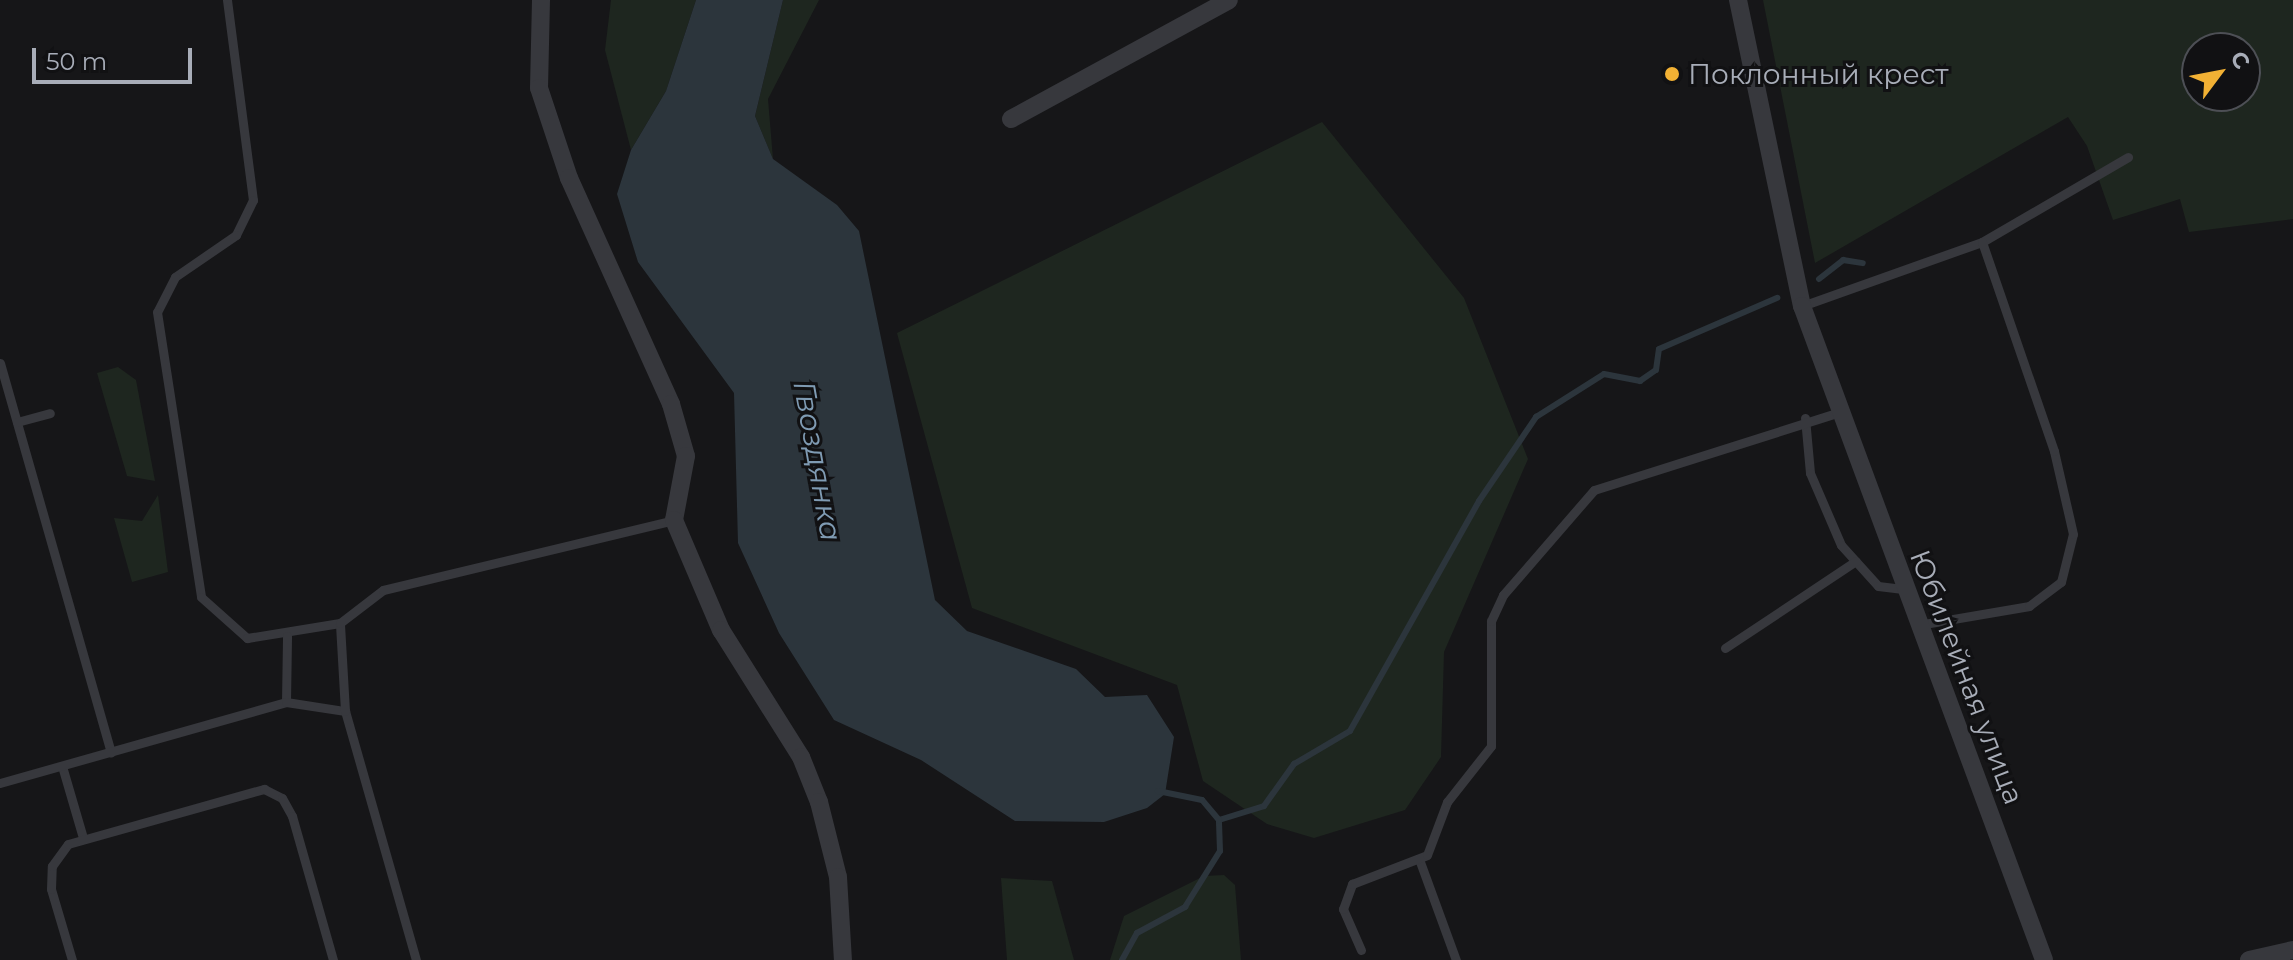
<!DOCTYPE html>
<meta charset="utf-8">
<style>
body{margin:0}
#map{position:relative;width:2293px;height:960px;overflow:hidden;background:#161618;font-family:Montserrat,sans-serif}
div>[style]{position:absolute}
[style*='--x']{left:calc(var(--x)*1px);top:calc(var(--y)*1px);width:calc(var(--w)*1px);rotate:calc(var(--a)*1deg)}
.green>*{inset:0;background:#1e261f}
.water>*{inset:0;background:#2c353c}
.stream>*{height:6px;margin:-3px;padding:0 3px;transform-origin:3px;border-radius:3px;background:#2c353c}
.service>*{height:9px;margin:-4.5px;padding:0 4.5px;transform-origin:4.5px;border-radius:4.5px;background:#37383d}
.minor>*{height:18px;margin:-9px;padding:0 9px;transform-origin:9px;border-radius:9px;background:#37383d}
.dots>*{width:22px;height:22px;translate:-50% -50%;box-sizing:border-box;border:4px solid #111113;border-radius:50%}
span{translate:-50% -50%;white-space:nowrap;text-align:center;line-height:1.15;-webkit-text-stroke:6px #111113;paint-order:stroke}
.poi-label{font-size:28px;color:#a8adb8}
.left{translate:0 -50%;text-align:left}
.street-label{font-size:28px;color:#a8adb8}
.water-label{font-size:30px;color:#7f9bb3;font-style:italic}
.north{position:absolute;left:2181px;top:32px;width:80px;height:80px;box-sizing:border-box;background:#111113;border:2px solid #4d4f55;border-radius:50%;rotate:58deg;font-size:22px;font-weight:700;line-height:32px;text-align:center;color:#a8adb8}
.north::after{content:'';display:block;margin:auto;width:28px;height:36px;background:#f2b134;clip-path:polygon(50% 0,100% 100%,50% 72%,0 100%)}
.scale{position:absolute;left:32px;top:48px;width:160px;height:36px;box-sizing:border-box;border:4px solid #a8adb8;border-top:0;padding-left:10px;font-size:24px;line-height:28px;white-space:nowrap;color:#a8adb8;-webkit-text-stroke:6px #111113;paint-order:stroke}
</style>
<div id="map">
<div class="green">
<i style="clip-path:polygon(611px 0,696px 0,666px 91px,631px 150px,605px 50px)"></i>
<i style="clip-path:polygon(783px 0,819px 0,768px 99px,773px 159px,755px 116px)"></i>
<i style="clip-path:polygon(evenodd,1763px 0,2293px 0,2293px 219px,2189px 232px,2180px 199px,2113px 220px,2087px 146px,2068px 117px,1815px 263px,1763px 0,2197px 48px,2245px 48px,2245px 96px,2197px 96px,2197px 48px)"></i>
<i style="clip-path:polygon(1322px 122px,1464px 298px,1528px 459px,1444px 652px,1441px 757px,1405px 810px,1314px 838px,1267px 824px,1203px 781px,1177px 685px,972px 608px,897px 333px)"></i>
<i style="clip-path:polygon(118px 367px,136px 380px,155px 481px,127px 476px,97px 373px)"></i>
<i style="clip-path:polygon(158px 495px,168px 572px,132px 582px,114px 518px,142px 521px)"></i>
<i style="clip-path:polygon(1224px 875px,1235px 885px,1241px 960px,1110px 960px,1124px 916px,1204px 876px)"></i>
<i style="clip-path:polygon(1001px 878px,1052px 881px,1074px 960px,1007px 960px)"></i>
</div>
<div class="water">
<i style="clip-path:polygon(696px 0,783px 0,755px 116px,773px 159px,837px 205px,859px 231px,935px 600px,967px 631px,1076px 669px,1105px 697px,1147px 695px,1174px 737px,1165px 794px,1147px 808px,1104px 822px,1015px 821px,921px 760px,834px 720px,779px 633px,738px 543px,734px 393px,638px 262px,617px 194px,631px 150px,666px 91px)"></i>
</div>
<div class="stream">
<i style="--x:1819;--y:279;--w:31;--a:-38"></i>
<i style="--x:1843;--y:260;--w:20;--a:9"></i>
<i style="--x:1219;--y:820;--w:47;--a:-17.3"></i>
<i style="--x:1264;--y:806;--w:52;--a:-54.5"></i>
<i style="--x:1294;--y:764;--w:65;--a:-30.5"></i>
<i style="--x:1350;--y:731;--w:264;--a:-60.7"></i>
<i style="--x:1479;--y:501;--w:102;--a:-55.8"></i>
<i style="--x:1536;--y:417;--w:80;--a:-32.3"></i>
<i style="--x:1604;--y:374;--w:37;--a:11"></i>
<i style="--x:1640;--y:381;--w:19;--a:-35"></i>
<i style="--x:1656;--y:370;--w:21;--a:-82"></i>
<i style="--x:1659;--y:349;--w:129;--a:-23.4"></i>
<i style="--x:1122;--y:960;--w:31;--a:-61"></i>
<i style="--x:1137;--y:933;--w:55;--a:-28.4"></i>
<i style="--x:1185;--y:907;--w:66;--a:-58"></i>
<i style="--x:1220;--y:851;--w:31;--a:-92"></i>
<i style="--x:1219;--y:820;--w:26;--a:-130"></i>
<i style="--x:1202;--y:800;--w:45;--a:-168.4"></i>
</div>
<div class="service">
<i style="--x:227;--y:0;--w:202;--a:82.6"></i>
<i style="--x:253;--y:200;--w:39;--a:116"></i>
<i style="--x:236;--y:235;--w:74;--a:145.5"></i>
<i style="--x:175;--y:277;--w:39;--a:117"></i>
<i style="--x:157;--y:312;--w:288;--a:81.2"></i>
<i style="--x:201;--y:597;--w:62;--a:41.7"></i>
<i style="--x:247;--y:638;--w:94;--a:-9.2"></i>
<i style="--x:1802;--y:306;--w:191;--a:-19.6"></i>
<i style="--x:1982;--y:242;--w:169;--a:-30.2"></i>
<i style="--x:0;--y:363;--w:405;--a:74.1"></i>
<i style="--x:1805;--y:418;--w:55;--a:84.8"></i>
<i style="--x:1810;--y:473;--w:78;--a:66.7"></i>
<i style="--x:1841;--y:545;--w:55;--a:47.9"></i>
<i style="--x:1878;--y:586;--w:25;--a:7"></i>
<i style="--x:17;--y:422;--w:34;--a:-15"></i>
<i style="--x:1918;--y:625;--w:113;--a:-9.7"></i>
<i style="--x:2029;--y:606;--w:40;--a:-37"></i>
<i style="--x:2061;--y:582;--w:49;--a:-76"></i>
<i style="--x:2073;--y:534;--w:85;--a:-102.9"></i>
<i style="--x:2054;--y:451;--w:221;--a:-109"></i>
<i style="--x:1725;--y:648;--w:157;--a:-33.6"></i>
<i style="--x:286;--y:702;--w:66;--a:-89.1"></i>
<i style="--x:62;--y:766;--w:75;--a:73.7"></i>
<i style="--x:0;--y:783;--w:297;--a:-15.8"></i>
<i style="--x:286;--y:702;--w:60;--a:8.7"></i>
<i style="--x:1419;--y:859;--w:108;--a:69.9"></i>
<i style="--x:1361;--y:950;--w:45;--a:-113.7"></i>
<i style="--x:1343;--y:909;--w:27;--a:-70"></i>
<i style="--x:1352;--y:884;--w:80;--a:-21.1"></i>
<i style="--x:1427;--y:855;--w:57;--a:-69.3"></i>
<i style="--x:1447;--y:802;--w:71;--a:-51.8"></i>
<i style="--x:1491;--y:746;--w:125;--a:-90"></i>
<i style="--x:1491;--y:621;--w:29;--a:-65"></i>
<i style="--x:1503;--y:595;--w:139;--a:-49.1"></i>
<i style="--x:1594;--y:490;--w:255;--a:-17.6"></i>
<i style="--x:72;--y:960;--w:74;--a:-106.5"></i>
<i style="--x:51;--y:889;--w:23;--a:-88"></i>
<i style="--x:52;--y:866;--w:27;--a:-54"></i>
<i style="--x:68;--y:844;--w:204;--a:-15.7"></i>
<i style="--x:264;--y:789;--w:20;--a:27"></i>
<i style="--x:282;--y:798;--w:21;--a:61"></i>
<i style="--x:292;--y:816;--w:150;--a:74.1"></i>
<i style="--x:416;--y:960;--w:259;--a:-105.9"></i>
<i style="--x:345;--y:711;--w:88;--a:-93.3"></i>
<i style="--x:340;--y:623;--w:54;--a:-37.5"></i>
<i style="--x:383;--y:590;--w:299;--a:-13.5"></i>
</div>
<div class="minor">
<i style="--x:541;--y:0;--w:88;--a:91.3"></i>
<i style="--x:539;--y:88;--w:95;--a:71.6"></i>
<i style="--x:569;--y:178;--w:248;--a:65.7"></i>
<i style="--x:671;--y:404;--w:54;--a:73.9"></i>
<i style="--x:686;--y:456;--w:65;--a:100.6"></i>
<i style="--x:674;--y:520;--w:120;--a:66.9"></i>
<i style="--x:721;--y:630;--w:150;--a:57.8"></i>
<i style="--x:801;--y:757;--w:48;--a:68.2"></i>
<i style="--x:819;--y:802;--w:77;--a:75.8"></i>
<i style="--x:838;--y:877;--w:83;--a:86.6"></i>
<i style="--x:1738;--y:0;--w:313;--a:78.2"></i>
<i style="--x:1802;--y:306;--w:697;--a:69.69"></i>
<i style="--x:1011;--y:119;--w:248;--a:-28.6"></i>
<i style="--x:2249;--y:960;--w:45;--a:-12.8"></i>
</div>
<div class="dots">
<i style="left:1672px;top:74px;background:#f2b134"></i>
</div>
<div class="poi-label">
<span class="left" style="left:1688px;top:74px">Поклонный крест</span>
</div>
<div class="street-label">
<span style="left:1967px;top:677px;rotate:69deg">Юбилейная улица</span>
</div>
<div class="water-label">
<span style="left:817px;top:461px;rotate:80deg">Гвоздянка</span>
</div>
<div class="north">С</div>
<div class="scale">50 m</div>
</div>
